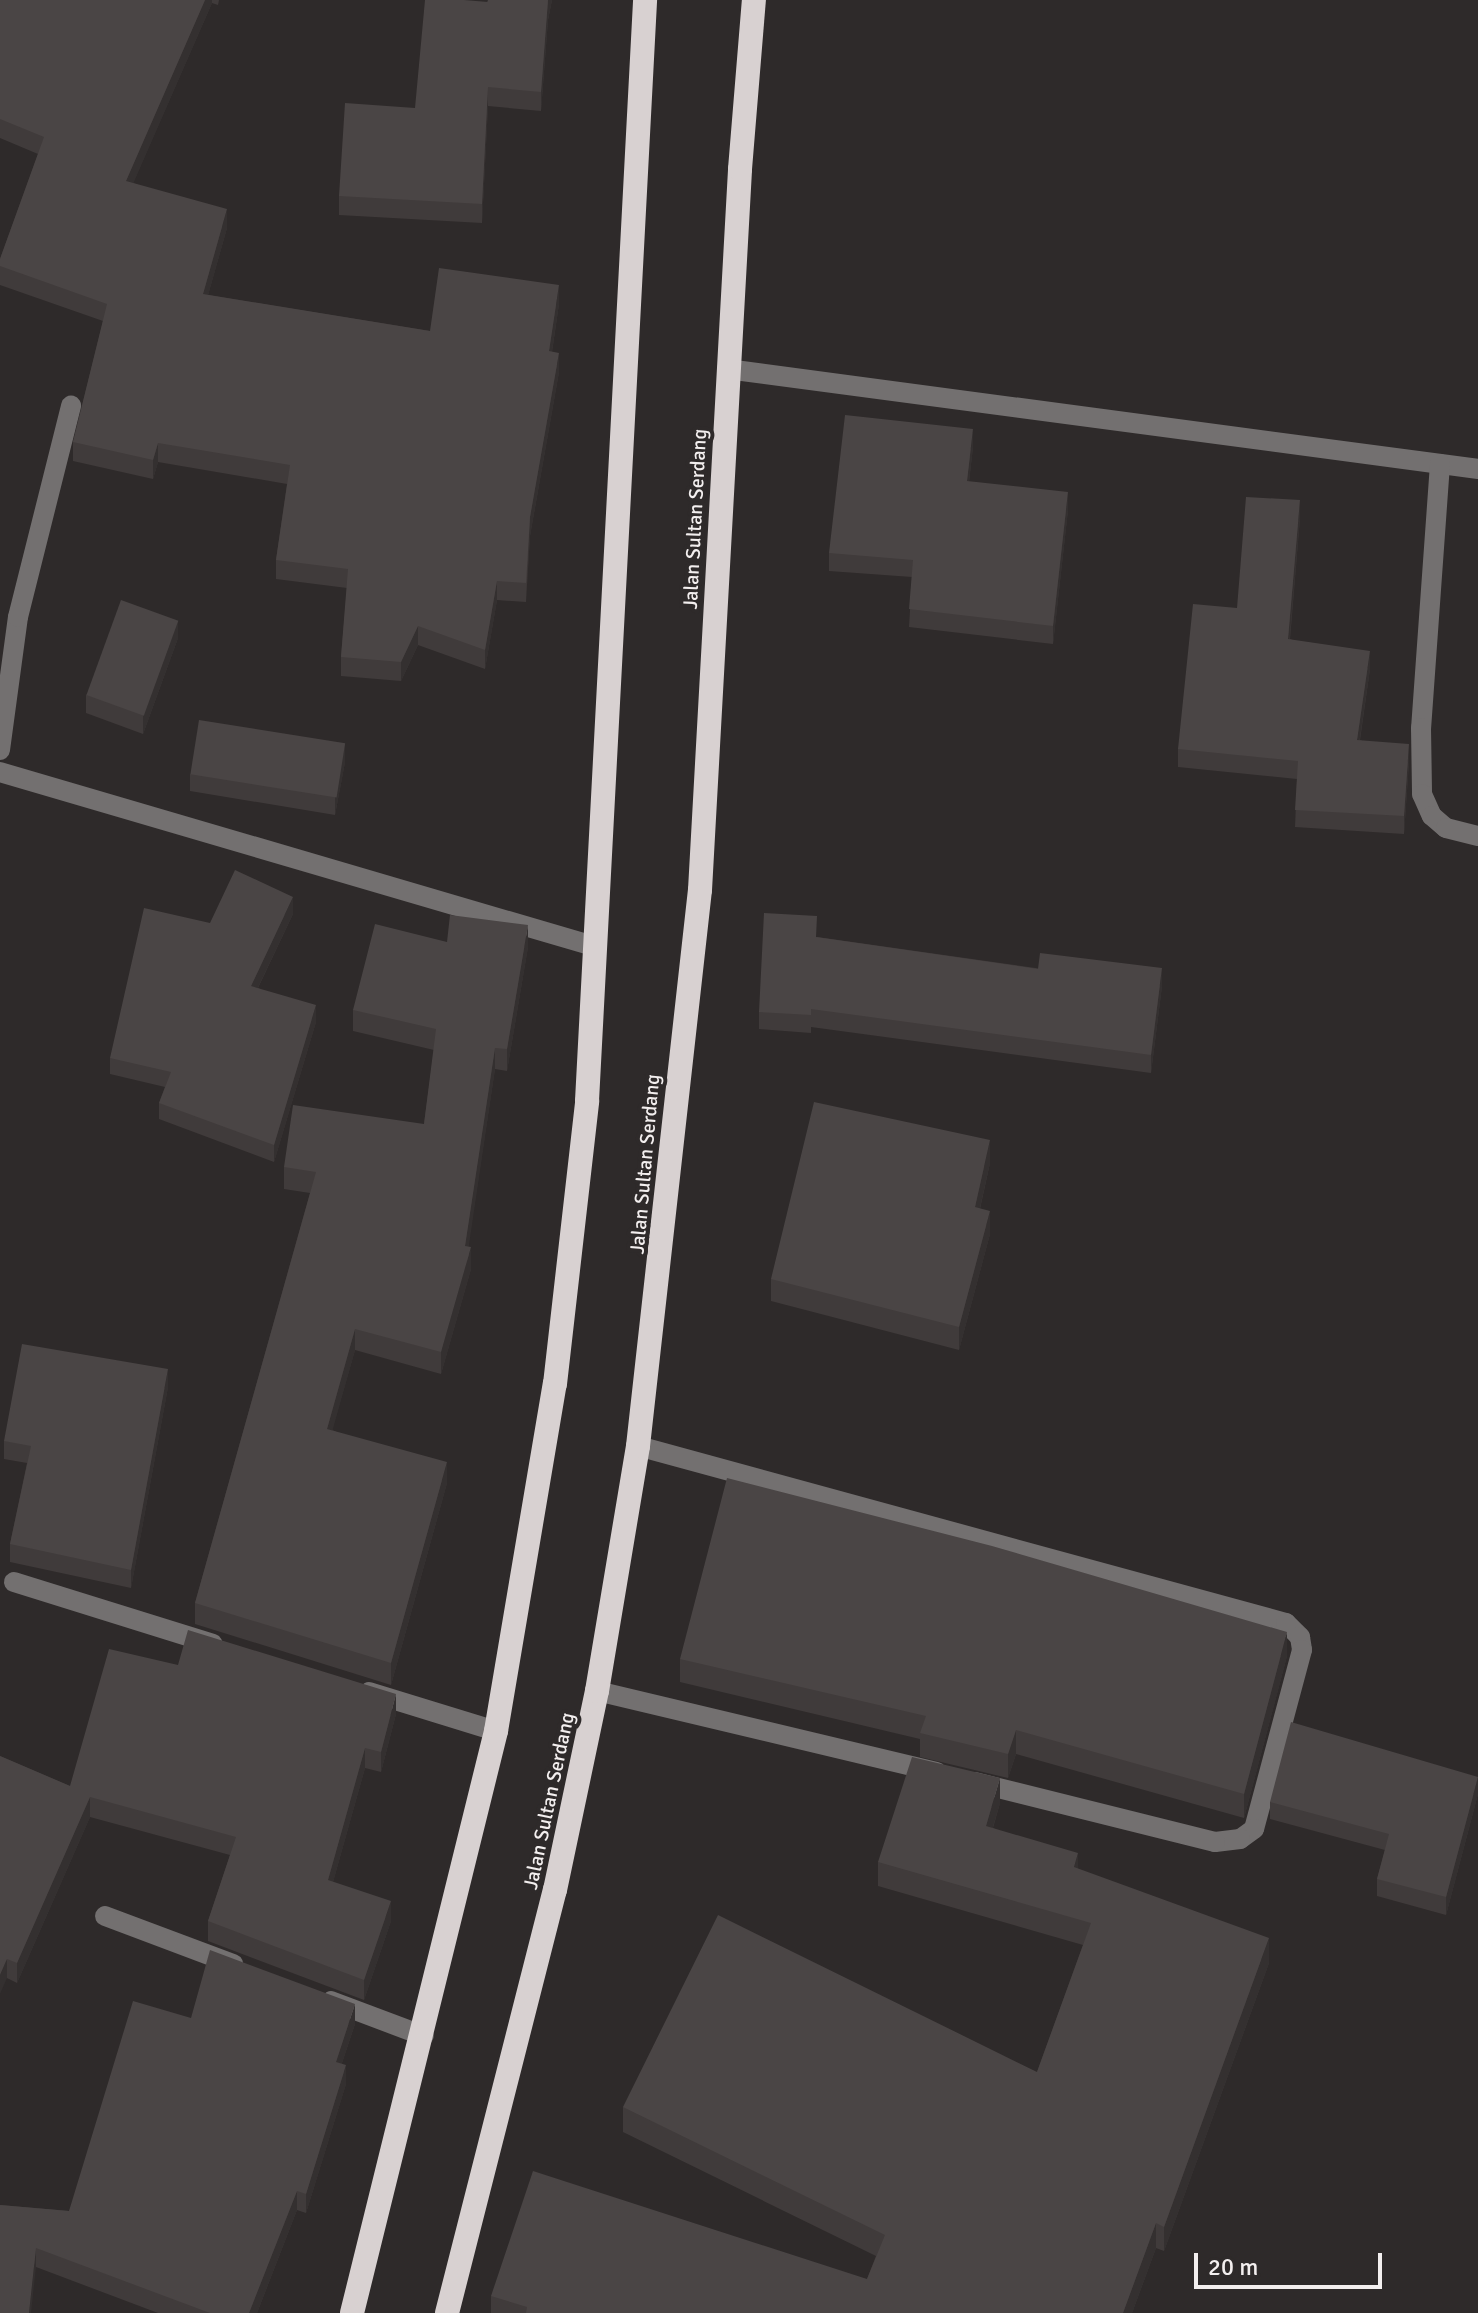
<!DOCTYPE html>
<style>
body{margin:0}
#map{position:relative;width:1478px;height:2313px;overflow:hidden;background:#2e2a2a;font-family:Signika,sans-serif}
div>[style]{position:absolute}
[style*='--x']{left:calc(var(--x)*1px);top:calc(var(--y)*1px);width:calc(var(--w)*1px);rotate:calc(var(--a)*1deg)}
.minor>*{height:20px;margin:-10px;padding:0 10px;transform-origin:10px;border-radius:10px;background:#737070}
.highway>*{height:24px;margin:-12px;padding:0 12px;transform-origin:12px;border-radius:12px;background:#d8d1d1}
.wall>*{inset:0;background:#403b3b}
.shaded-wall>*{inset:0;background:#343030}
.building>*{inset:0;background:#4a4545;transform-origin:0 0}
span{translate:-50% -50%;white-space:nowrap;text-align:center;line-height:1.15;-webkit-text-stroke:8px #2e2a2a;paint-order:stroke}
.street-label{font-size:20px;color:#f3efef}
.scale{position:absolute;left:1194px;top:2253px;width:188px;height:36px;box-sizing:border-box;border:4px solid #f3efef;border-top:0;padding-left:10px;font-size:24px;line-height:28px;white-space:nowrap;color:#f3efef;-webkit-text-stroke:6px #2e2a2a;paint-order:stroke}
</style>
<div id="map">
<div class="minor">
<i style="--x:727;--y:369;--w:758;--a:7.58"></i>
<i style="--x:1440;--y:464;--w:265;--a:94.1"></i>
<i style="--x:1421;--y:728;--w:66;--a:89.1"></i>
<i style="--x:1422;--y:794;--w:24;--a:66"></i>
<i style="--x:1432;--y:816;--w:18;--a:41"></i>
<i style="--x:1446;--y:828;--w:33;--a:14"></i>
<i style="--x:0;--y:750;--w:134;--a:-82.3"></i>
<i style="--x:18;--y:617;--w:218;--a:-75.9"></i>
<i style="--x:0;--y:772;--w:618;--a:16.35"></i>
<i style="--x:638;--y:1446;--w:672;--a:15.28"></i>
<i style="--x:1286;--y:1623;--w:20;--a:45"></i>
<i style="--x:1300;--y:1637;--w:13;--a:81"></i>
<i style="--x:1302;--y:1650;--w:185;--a:105"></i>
<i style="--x:1254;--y:1829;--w:17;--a:144"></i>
<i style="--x:1240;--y:1839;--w:25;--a:173"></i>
<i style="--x:1215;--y:1842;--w:247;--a:-166"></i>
<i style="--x:14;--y:1582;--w:208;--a:17.3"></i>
<i style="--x:597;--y:1691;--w:349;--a:13.4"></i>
<i style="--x:369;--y:1692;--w:133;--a:17.1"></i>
<i style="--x:105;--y:1916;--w:137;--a:20.6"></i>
<i style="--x:331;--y:2001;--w:99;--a:20.6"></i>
</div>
<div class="highway">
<i style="--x:352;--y:2313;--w:600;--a:-76.1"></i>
<i style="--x:496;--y:1731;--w:352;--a:-80.4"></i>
<i style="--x:555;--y:1384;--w:285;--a:-83.5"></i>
<i style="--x:587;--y:1101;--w:1103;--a:-86.98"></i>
<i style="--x:447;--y:2313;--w:437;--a:-75.7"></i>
<i style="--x:555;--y:1890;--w:203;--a:-78.1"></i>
<i style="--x:597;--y:1691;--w:248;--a:-80.5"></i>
<i style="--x:638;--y:1446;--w:559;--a:-83.64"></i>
<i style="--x:700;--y:890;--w:722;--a:-86.82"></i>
<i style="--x:740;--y:169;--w:170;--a:-85.3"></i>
</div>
<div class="wall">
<i style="clip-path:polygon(0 0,219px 0,218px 5px,212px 3px,133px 183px,227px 228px,208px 295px,430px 331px,559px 304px,552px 352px,559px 372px,530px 536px,526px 602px,497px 600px,485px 669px,418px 645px,401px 681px,341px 676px,341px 657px,347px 588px,276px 579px,276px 560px,287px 484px,158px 462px,153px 479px,73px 461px,73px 442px,103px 321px,0 285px,0 259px,38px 154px,0 138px)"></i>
<i style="clip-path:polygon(488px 0,552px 0,548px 20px,541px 111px,488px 106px,482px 223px,339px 215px,339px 196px,415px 108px)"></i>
<i style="clip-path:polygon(973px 447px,969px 482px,1068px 510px,1053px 644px,909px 627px,912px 577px,829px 571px,829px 553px)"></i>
<i style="clip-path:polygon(1300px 518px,1290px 639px,1370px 669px,1360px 740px,1409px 762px,1404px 834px,1295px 827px,1297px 779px,1178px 767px,1178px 749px,1237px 608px)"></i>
<i style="clip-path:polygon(178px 638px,143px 734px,86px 713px,86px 695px)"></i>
<i style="clip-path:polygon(345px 762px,335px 815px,190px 791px,190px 774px)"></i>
<i style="clip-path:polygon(293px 914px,258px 988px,316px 1022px,274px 1162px,159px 1119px,159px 1103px,165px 1087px,110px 1074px,110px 1058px,210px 923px)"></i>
<i style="clip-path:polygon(817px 937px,1162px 986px,1151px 1073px,811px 1027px,811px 1033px,759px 1029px,759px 1012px)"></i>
<i style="clip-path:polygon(447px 942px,528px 947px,507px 1071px,495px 1069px,468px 1247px,471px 1269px,441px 1374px,355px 1350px,332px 1430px,447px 1483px,391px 1685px,195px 1624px,195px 1603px,310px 1193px,284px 1189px,284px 1167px,424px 1124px,434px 1050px,353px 1031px,353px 1010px)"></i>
<i style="clip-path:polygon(990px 1163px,980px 1209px,990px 1234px,959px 1350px,771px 1301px,771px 1279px)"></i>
<i style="clip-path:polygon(168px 1387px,131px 1588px,10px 1562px,10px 1544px,27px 1463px,4px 1459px,4px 1441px)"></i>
<i style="clip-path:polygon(1287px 1656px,1244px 1818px,1016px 1754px,1008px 1778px,920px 1757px,920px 1739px,680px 1682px,680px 1659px)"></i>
<i style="clip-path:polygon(396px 1714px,381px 1772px,365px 1768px,333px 1882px,391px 1921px,364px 2000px,208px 1941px,208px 1921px,230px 1855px,90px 1817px,17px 1983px,7px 1978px,0 1756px,70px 1786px)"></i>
<i style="clip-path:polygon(1478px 1794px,1446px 1915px,1377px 1896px,1377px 1879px,1385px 1850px,1270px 1819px,1270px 1802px)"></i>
<i style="clip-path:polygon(1000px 1803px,993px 1828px,1269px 1963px,1164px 2251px,1156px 2248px,1132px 2313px,491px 2313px,491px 2296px,867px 2279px,876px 2256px,623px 2132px,623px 2107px,1037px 2072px,1083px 1945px,878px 1886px,878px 1862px)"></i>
<i style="clip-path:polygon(191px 2018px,355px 2024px,342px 2063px,346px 2084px,306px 2213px,297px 2210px,257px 2313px,158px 2313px,36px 2267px,0 2205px,69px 2211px)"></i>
</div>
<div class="shaded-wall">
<i style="clip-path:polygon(205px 0,212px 0,212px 3px,126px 200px,126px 181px)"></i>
<i style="clip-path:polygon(548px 0,552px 0,548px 20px,541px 111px,541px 92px)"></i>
<i style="clip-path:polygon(488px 87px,488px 106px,482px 223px,482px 204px)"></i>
<i style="clip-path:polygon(227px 209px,227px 228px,203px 313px,203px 294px)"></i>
<i style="clip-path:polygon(559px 285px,559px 304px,549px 371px,549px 351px)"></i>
<i style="clip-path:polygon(559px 353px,559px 372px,530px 536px,526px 602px,530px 517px)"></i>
<i style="clip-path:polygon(973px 429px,973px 447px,967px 499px,967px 481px)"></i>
<i style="clip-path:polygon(158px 443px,158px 462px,153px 479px,153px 460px)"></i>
<i style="clip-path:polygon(1068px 492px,1068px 510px,1053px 644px,1053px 626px)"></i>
<i style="clip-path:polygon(1300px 500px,1300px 518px,1288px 657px,1288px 639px)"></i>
<i style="clip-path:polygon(497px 581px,497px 600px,485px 669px,485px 650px)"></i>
<i style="clip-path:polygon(178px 621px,178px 638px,143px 734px,143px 716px)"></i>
<i style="clip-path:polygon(418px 626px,418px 645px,401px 681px,401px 662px)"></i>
<i style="clip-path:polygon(1370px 651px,1370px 669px,1357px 758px,1357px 740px)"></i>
<i style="clip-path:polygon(345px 744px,345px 762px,335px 815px,335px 797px)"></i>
<i style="clip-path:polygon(1409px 744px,1409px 762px,1404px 834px,1404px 816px)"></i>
<i style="clip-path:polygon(293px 897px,293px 914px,251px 1002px,251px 986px)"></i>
<i style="clip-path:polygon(528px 925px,528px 947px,507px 1071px,507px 1049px)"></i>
<i style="clip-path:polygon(1162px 968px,1162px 986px,1151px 1073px,1151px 1055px)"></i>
<i style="clip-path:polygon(316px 1005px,316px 1022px,274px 1162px,274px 1145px)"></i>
<i style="clip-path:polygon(495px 1048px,495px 1069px,466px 1265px,471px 1247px,471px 1269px,441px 1374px,441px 1352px,465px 1246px)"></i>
<i style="clip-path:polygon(990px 1140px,990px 1163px,975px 1230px,975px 1207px)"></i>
<i style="clip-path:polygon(990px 1211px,990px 1234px,959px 1350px,959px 1327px)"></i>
<i style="clip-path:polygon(355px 1329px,355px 1350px,327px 1450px,327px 1429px)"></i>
<i style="clip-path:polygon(168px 1369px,168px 1387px,131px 1588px,131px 1570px)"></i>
<i style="clip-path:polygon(447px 1462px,447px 1483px,391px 1685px,391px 1663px)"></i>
<i style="clip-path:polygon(1287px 1632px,1287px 1656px,1244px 1818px,1244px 1794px)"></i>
<i style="clip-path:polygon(396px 1694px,396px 1714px,381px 1772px,381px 1752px)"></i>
<i style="clip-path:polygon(1016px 1730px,1016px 1754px,1008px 1778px,1008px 1754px)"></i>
<i style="clip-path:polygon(365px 1748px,365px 1768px,328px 1900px,328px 1880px)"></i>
<i style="clip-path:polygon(1478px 1777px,1478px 1794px,1446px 1915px,1446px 1897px)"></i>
<i style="clip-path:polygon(1000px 1778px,1000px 1803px,986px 1850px,986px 1826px)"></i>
<i style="clip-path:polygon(90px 1797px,90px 1817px,17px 1983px,17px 1963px)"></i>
<i style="clip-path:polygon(1078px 1853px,1078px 1878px,1074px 1867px)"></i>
<i style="clip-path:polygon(391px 1901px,391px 1921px,364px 2000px,364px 1980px)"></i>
<i style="clip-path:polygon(1269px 1938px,1269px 1963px,1164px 2251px,1164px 2227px)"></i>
<i style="clip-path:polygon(7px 1959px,7px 1978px,0 1994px,0 1975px)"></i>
<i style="clip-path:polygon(355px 2004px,355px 2024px,336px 2081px,336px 2062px)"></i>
<i style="clip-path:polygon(346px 2065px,346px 2084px,306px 2213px,306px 2194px)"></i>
<i style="clip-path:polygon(297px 2191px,297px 2210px,257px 2313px,249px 2313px)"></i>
<i style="clip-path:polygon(1156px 2223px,1156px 2248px,1132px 2313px,1123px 2313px)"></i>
<i style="clip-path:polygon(36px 2248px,36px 2267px,31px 2313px,29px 2313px)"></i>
</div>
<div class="building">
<i style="clip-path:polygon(0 0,205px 0,126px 181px,227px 209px,203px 294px,430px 331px,439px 268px,559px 285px,549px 351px,559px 353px,530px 517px,526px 583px,497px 581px,485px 650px,418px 626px,401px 662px,341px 657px,348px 569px,276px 560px,290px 465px,158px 443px,153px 460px,73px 442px,107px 304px,0 266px,0 259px,44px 137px,0 119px)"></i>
<i style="clip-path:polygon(425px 0,464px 0,488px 2px,488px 0,548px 0,541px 92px,488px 87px,482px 204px,339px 196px,345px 103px,415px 108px)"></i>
<i style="clip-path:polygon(845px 415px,973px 429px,967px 481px,1068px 492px,1053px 626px,909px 609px,913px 560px,829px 553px)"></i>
<i style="clip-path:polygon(1246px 497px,1300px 500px,1288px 639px,1370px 651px,1357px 740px,1409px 744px,1404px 816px,1295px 810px,1298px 761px,1178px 749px,1193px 604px,1237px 608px)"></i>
<i style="left:121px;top:600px;width:61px;height:101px;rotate:20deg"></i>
<i style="left:199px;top:720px;width:148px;height:55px;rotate:9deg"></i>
<i style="clip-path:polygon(235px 870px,293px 897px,251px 986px,316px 1005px,274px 1145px,159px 1103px,171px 1072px,110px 1058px,144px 908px,210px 923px)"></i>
<i style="clip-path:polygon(764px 913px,817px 916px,816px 937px,1038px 969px,1040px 953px,1162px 968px,1151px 1055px,811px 1009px,811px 1015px,759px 1012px)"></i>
<i style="clip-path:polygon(450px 915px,528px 925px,507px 1049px,495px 1048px,465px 1246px,471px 1247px,441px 1352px,355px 1329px,327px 1429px,447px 1462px,391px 1663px,195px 1603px,316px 1172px,284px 1167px,293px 1105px,424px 1124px,436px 1029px,353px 1010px,375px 924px,447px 942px)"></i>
<i style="clip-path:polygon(814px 1102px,990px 1140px,975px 1207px,990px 1211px,959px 1327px,771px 1279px)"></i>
<i style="clip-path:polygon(22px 1344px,168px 1369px,131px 1570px,10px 1544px,31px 1446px,4px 1441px)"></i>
<i style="clip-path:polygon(727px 1478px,992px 1546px,1287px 1632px,1244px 1794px,1016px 1730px,1008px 1754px,920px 1733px,926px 1716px,680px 1659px)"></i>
<i style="clip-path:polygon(188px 1630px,396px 1694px,381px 1752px,365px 1748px,328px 1880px,391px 1901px,364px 1980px,208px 1921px,236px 1837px,90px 1797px,17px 1963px,7px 1959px,0 1975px,0 1756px,70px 1786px,109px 1649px,178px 1665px)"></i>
<i style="clip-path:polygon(1291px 1722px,1478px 1777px,1446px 1897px,1377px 1879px,1389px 1834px,1270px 1802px)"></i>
<i style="clip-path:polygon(912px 1757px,1000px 1778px,986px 1826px,1078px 1853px,1074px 1867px,1269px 1938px,1164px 2227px,1156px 2223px,1123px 2313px,526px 2313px,527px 2307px,491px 2296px,533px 2171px,867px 2279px,885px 2235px,623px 2107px,718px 1915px,1037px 2072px,1091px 1923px,878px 1862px)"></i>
<i style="clip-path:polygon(210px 1950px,355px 2004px,336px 2062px,346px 2065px,306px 2194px,297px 2191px,249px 2313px,210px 2313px,36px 2248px,29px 2313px,0 2313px,0 2205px,69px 2211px,133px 2001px,191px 2018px)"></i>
</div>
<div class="street-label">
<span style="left:695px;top:519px;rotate:-87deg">Jalan Sultan Serdang</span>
<span style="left:645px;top:1164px;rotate:-85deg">Jalan Sultan Serdang</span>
<span style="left:549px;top:1801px;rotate:-78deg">Jalan Sultan Serdang</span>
</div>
<div class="scale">20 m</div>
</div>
